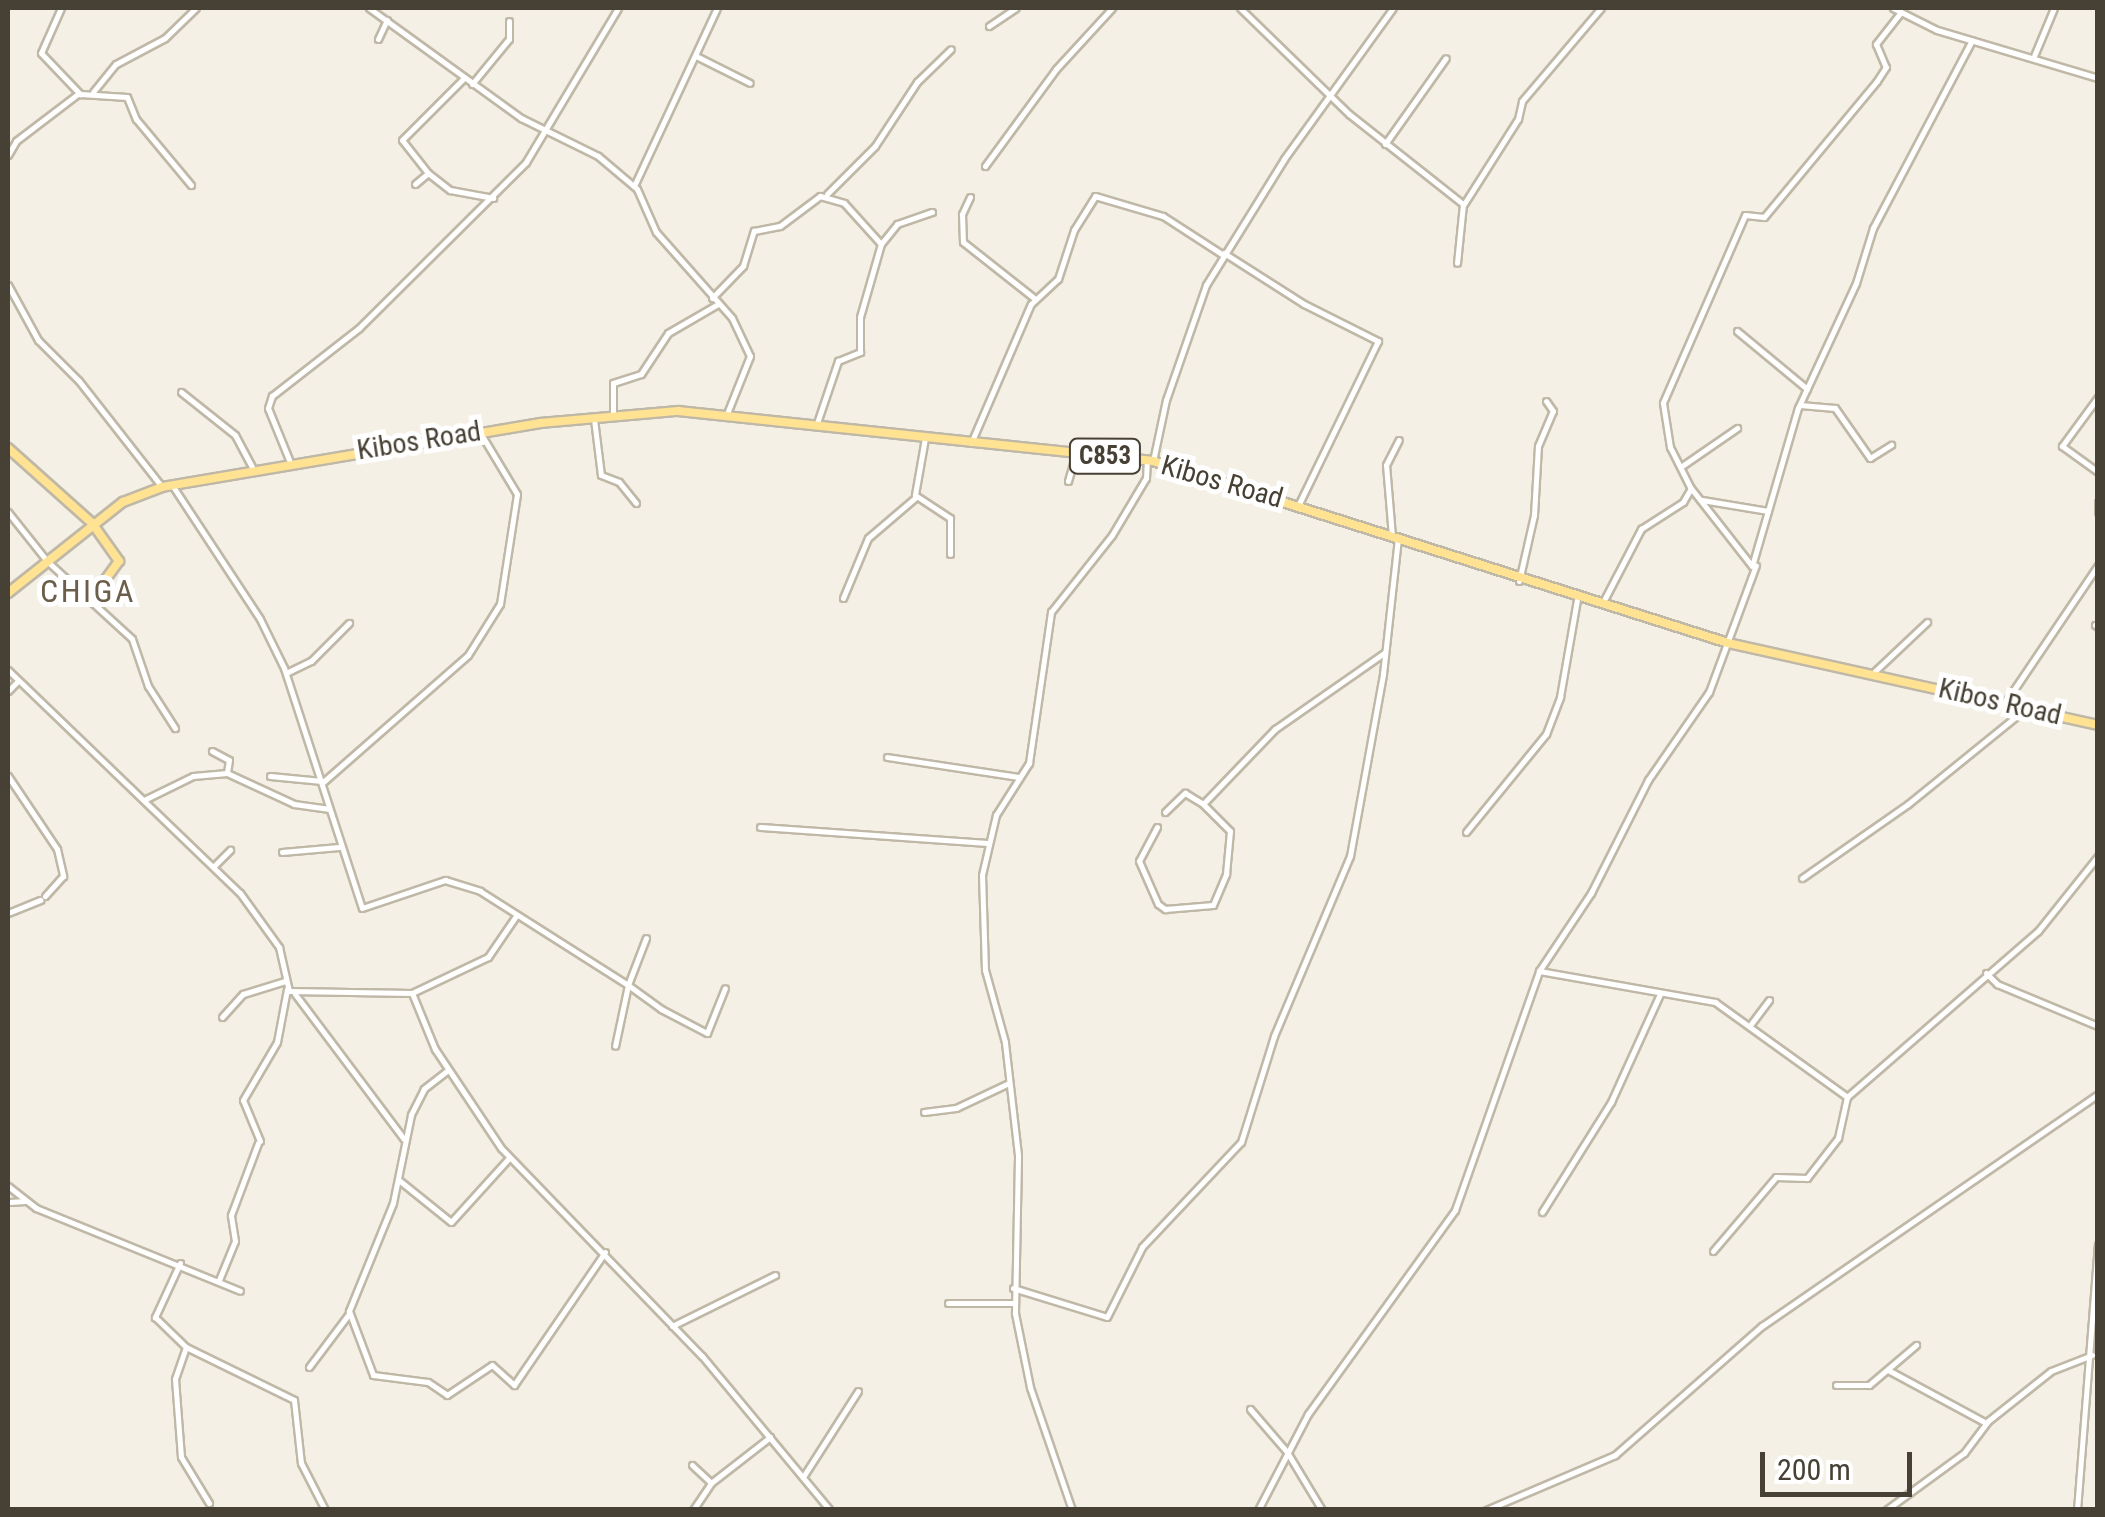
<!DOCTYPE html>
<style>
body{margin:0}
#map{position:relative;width:2105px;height:1517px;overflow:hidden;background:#f4f0e5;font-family:"Roboto Condensed",sans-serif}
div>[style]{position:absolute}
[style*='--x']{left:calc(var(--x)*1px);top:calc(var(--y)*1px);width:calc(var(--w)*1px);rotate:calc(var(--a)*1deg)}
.roads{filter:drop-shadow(2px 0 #c0b8a7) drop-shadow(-2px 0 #c0b8a7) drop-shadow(0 2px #c0b8a7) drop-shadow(0 -2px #c0b8a7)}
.minor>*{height:5px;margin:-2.5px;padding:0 2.5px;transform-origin:2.5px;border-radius:2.5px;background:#fff}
.major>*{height:8px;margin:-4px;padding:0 4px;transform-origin:4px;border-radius:4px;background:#ffe393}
span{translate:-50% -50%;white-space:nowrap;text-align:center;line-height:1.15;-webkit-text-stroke:10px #fff;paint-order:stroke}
.shield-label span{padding:2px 8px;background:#fff;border:2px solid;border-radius:8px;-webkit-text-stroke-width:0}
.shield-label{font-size:25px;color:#474034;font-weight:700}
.street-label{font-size:28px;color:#474034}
.quarter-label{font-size:32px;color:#6b5e4a;letter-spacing:2.5px}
.frame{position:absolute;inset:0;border:10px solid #474034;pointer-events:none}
.scale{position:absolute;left:1760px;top:1452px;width:152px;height:45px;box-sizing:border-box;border:5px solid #474034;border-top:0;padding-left:12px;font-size:30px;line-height:35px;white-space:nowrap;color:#474034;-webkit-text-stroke:8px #fff;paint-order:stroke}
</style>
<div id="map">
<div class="roads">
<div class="minor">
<i style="--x:61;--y:8;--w:49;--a:114"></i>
<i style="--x:41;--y:53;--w:57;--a:46.4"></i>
<i style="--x:80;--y:94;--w:47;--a:3.7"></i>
<i style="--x:127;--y:97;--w:24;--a:68"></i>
<i style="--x:136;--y:119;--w:86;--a:50.2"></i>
<i style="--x:369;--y:8;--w:188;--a:35.9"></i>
<i style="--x:521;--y:118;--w:86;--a:26.3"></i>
<i style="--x:598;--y:156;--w:51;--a:40.2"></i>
<i style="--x:637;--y:189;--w:47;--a:66.2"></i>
<i style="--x:656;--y:232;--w:115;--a:48.5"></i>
<i style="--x:732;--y:318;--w:42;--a:64.7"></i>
<i style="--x:750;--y:356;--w:65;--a:111.8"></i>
<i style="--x:1240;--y:8;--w:152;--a:44.2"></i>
<i style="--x:1349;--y:114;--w:145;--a:38.3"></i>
<i style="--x:1463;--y:204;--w:59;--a:95.8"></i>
<i style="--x:1893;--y:8;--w:49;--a:26.6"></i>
<i style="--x:1937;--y:30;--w:168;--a:16.6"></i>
<i style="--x:1901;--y:12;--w:41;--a:128"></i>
<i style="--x:1876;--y:44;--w:25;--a:67"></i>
<i style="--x:1886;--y:67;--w:17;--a:123"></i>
<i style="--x:1877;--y:81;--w:177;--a:129.7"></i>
<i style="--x:1764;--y:217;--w:19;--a:-174"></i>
<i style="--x:1745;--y:215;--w:205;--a:113.6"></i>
<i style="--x:1663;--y:403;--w:45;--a:81"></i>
<i style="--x:1670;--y:447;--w:45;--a:63.4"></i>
<i style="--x:1690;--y:487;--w:100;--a:51.9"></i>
<i style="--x:1752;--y:566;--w:165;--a:-73.8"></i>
<i style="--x:1798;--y:408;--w:138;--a:-65.1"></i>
<i style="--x:1856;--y:283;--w:58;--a:-72.8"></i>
<i style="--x:1873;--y:228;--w:212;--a:-62.2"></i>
<i style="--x:989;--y:26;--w:32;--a:-34"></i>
<i style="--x:378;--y:39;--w:21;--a:-65"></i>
<i style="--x:696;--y:56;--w:60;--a:26.6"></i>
<i style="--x:2034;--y:56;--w:52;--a:-67.4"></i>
<i style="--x:472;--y:84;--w:58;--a:-50.6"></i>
<i style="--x:509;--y:39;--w:18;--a:-90"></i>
<i style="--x:93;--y:92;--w:36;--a:-51"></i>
<i style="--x:116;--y:64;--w:55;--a:-28"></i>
<i style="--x:165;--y:38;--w:43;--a:-44.1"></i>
<i style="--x:1385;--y:144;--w:105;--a:-54.7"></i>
<i style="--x:8;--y:155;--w:16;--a:-60"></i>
<i style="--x:16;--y:141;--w:79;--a:-37.3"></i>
<i style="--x:985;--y:166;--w:120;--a:-53.8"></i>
<i style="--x:1056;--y:69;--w:83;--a:-47.4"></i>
<i style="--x:428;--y:173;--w:42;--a:-128.2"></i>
<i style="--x:402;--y:140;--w:88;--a:-45"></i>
<i style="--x:415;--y:184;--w:17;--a:-40"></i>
<i style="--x:428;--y:173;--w:28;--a:38"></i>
<i style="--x:450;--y:190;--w:44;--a:10.5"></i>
<i style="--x:634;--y:186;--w:196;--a:-65"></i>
<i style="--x:827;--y:194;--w:68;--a:-45"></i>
<i style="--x:875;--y:146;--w:77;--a:-56.7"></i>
<i style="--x:917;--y:82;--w:47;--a:-44.1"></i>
<i style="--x:970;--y:197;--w:19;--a:115"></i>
<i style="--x:962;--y:214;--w:28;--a:88"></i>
<i style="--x:963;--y:242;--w:90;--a:38.3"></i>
<i style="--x:1464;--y:204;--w:101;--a:-57.6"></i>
<i style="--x:1518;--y:119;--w:18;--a:-77"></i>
<i style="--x:1522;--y:101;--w:122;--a:-49.7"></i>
<i style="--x:1224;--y:253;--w:95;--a:32.5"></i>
<i style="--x:1304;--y:304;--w:83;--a:26.6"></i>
<i style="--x:1378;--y:341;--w:181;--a:115.9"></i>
<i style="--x:8;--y:285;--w:63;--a:61.4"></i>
<i style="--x:38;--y:340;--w:58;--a:45"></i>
<i style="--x:79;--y:381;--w:135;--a:51.9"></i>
<i style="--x:712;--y:298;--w:45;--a:-45.9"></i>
<i style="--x:743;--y:266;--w:37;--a:-73"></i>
<i style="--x:754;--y:231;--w:26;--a:-11"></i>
<i style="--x:780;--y:226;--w:50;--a:-36.9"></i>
<i style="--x:820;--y:196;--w:25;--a:16"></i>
<i style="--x:844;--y:203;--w:55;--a:47.9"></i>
<i style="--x:1737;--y:331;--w:91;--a:39.6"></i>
<i style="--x:181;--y:392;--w:69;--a:38.5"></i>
<i style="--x:235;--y:435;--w:36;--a:62"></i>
<i style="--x:2098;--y:397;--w:61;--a:126.3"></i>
<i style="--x:2062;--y:446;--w:44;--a:35.8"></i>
<i style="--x:1800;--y:405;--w:35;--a:5"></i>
<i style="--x:1835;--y:408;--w:61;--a:55"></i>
<i style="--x:1870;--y:458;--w:25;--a:-32"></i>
<i style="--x:613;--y:414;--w:31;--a:-90"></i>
<i style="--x:613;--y:383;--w:29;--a:-18"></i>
<i style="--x:641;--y:374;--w:49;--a:-56.6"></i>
<i style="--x:668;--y:333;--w:58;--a:-30.1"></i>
<i style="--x:594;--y:419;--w:56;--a:82.9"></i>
<i style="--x:601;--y:475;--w:19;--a:21"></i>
<i style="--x:619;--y:482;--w:27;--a:51"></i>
<i style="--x:816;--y:426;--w:69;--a:-71.3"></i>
<i style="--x:838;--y:361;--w:24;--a:-22"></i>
<i style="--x:860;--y:352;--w:35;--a:-90"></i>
<i style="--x:860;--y:317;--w:76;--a:-74"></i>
<i style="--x:881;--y:244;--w:26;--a:-51"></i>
<i style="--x:897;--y:224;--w:37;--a:-19"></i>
<i style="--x:925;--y:438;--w:58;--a:100"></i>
<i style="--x:915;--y:495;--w:42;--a:33.3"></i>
<i style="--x:950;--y:518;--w:36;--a:90"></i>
<i style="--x:971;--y:443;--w:151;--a:-66.7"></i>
<i style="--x:1031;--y:304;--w:37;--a:-43"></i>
<i style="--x:1058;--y:279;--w:52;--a:-71.9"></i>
<i style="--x:1074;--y:230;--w:40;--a:-58"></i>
<i style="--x:1095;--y:196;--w:71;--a:16.4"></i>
<i style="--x:1163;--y:216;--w:72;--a:33"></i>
<i style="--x:1153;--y:461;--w:62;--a:-78"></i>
<i style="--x:1166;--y:400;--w:122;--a:-70.8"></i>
<i style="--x:1206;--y:285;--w:148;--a:-58.2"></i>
<i style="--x:1284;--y:159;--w:186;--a:-54.2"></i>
<i style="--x:290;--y:462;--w:58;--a:-112.2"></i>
<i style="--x:268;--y:408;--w:13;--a:-72"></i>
<i style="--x:272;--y:396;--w:110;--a:-38"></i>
<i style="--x:359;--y:328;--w:235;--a:-44.8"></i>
<i style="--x:526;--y:162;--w:179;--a:-59.1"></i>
<i style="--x:1682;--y:466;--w:67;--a:-34.6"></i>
<i style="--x:1068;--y:481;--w:29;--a:-74"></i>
<i style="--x:172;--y:485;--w:160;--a:56.7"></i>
<i style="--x:260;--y:619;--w:55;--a:63.9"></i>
<i style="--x:284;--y:668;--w:252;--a:72"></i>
<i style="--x:362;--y:908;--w:88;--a:-18.6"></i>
<i style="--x:445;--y:880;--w:37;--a:17"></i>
<i style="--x:480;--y:891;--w:175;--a:32.4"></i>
<i style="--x:628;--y:985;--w:62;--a:102"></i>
<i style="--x:1702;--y:500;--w:67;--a:9.5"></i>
<i style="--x:2098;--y:502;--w:10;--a:90"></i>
<i style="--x:8;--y:512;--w:63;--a:51.5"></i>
<i style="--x:47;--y:561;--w:115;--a:42.5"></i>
<i style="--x:132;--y:639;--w:50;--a:71.2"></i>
<i style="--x:148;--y:686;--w:50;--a:57.3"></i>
<i style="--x:1392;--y:536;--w:71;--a:-94.8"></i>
<i style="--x:1386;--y:465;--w:28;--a:-63"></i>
<i style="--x:1519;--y:581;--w:68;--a:-77.2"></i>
<i style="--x:1534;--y:515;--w:69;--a:-86.7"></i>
<i style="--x:1538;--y:446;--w:38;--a:-67"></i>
<i style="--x:1553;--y:411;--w:12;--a:-125"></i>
<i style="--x:843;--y:598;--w:65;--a:-67.4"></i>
<i style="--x:868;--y:538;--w:63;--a:-40.5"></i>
<i style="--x:1602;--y:604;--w:85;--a:-62.5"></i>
<i style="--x:1641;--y:529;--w:50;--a:-32.7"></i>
<i style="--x:1683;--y:502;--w:14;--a:-60"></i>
<i style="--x:2095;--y:625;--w:4;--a:34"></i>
<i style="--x:8;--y:670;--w:322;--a:43.9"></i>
<i style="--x:240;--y:893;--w:67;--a:54.2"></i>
<i style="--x:279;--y:947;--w:45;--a:77.2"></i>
<i style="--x:289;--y:991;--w:123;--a:0.9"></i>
<i style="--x:412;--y:993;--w:61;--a:67.7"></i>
<i style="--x:435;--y:1049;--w:119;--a:56.3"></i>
<i style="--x:501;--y:1148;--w:289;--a:46"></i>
<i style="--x:702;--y:1356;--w:200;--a:50.3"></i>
<i style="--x:1874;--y:672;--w:73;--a:-43.3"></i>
<i style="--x:286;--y:673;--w:28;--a:-26"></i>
<i style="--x:311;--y:661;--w:54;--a:-45"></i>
<i style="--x:8;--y:691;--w:14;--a:-45"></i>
<i style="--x:2005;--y:703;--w:166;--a:-56"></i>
<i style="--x:212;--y:751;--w:19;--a:28"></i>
<i style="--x:229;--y:760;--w:13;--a:99"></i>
<i style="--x:887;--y:757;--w:134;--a:8.6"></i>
<i style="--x:8;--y:776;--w:88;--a:56.1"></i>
<i style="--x:57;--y:849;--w:28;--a:77"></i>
<i style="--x:63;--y:876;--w:27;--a:132"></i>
<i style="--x:270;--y:776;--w:52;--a:5.5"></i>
<i style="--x:322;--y:783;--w:194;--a:-41.2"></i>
<i style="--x:468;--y:655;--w:60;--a:-57.9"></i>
<i style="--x:500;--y:604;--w:111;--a:-81.2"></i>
<i style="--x:517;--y:494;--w:70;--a:-121"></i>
<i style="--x:146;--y:799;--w:52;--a:-26.1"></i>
<i style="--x:193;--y:776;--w:34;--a:-5"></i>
<i style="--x:227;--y:773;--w:74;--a:24.8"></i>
<i style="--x:294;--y:804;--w:34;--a:8"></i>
<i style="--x:1165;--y:812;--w:28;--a:-44"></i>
<i style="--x:1185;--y:793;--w:21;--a:31"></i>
<i style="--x:1203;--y:804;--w:104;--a:-46.2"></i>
<i style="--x:1275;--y:729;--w:133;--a:-34.9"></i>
<i style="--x:760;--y:827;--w:229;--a:4"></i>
<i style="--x:1157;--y:827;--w:38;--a:118"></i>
<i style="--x:1139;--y:861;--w:47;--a:66.2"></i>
<i style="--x:1158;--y:904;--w:9;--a:36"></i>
<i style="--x:1165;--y:909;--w:48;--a:-4.8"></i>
<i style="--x:1213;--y:905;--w:34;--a:-67"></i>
<i style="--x:1226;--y:874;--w:43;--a:-84.7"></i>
<i style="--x:1230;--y:831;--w:38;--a:-135"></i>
<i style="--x:1466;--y:832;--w:127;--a:-50.8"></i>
<i style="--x:1546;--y:734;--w:40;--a:-69"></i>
<i style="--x:1560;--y:697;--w:98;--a:-80.1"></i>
<i style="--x:282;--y:852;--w:57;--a:-5"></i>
<i style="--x:214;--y:866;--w:23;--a:-45"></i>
<i style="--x:1802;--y:878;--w:129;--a:-34.9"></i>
<i style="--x:1908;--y:804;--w:149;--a:-39"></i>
<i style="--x:8;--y:913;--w:35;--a:-22"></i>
<i style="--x:646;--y:938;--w:50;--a:111"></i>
<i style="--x:628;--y:985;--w:41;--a:36"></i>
<i style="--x:661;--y:1009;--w:52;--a:27.6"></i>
<i style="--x:707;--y:1033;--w:48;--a:-68.2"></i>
<i style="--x:1539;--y:971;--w:179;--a:10"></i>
<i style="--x:1715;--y:1002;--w:163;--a:35.7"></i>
<i style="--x:1986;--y:973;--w:16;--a:45"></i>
<i style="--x:1997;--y:984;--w:109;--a:22.6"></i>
<i style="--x:412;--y:993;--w:84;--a:-25.3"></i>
<i style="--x:488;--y:957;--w:50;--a:-55.7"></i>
<i style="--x:295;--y:994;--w:181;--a:53.1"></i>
<i style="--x:222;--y:1017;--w:31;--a:-48"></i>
<i style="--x:243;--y:994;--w:44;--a:-17.2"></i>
<i style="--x:1751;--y:1024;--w:30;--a:-53"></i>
<i style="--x:448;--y:1070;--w:31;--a:142"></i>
<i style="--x:424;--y:1089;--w:29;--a:117"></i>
<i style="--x:411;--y:1115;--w:90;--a:101.6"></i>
<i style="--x:393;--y:1203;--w:117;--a:112.2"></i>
<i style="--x:349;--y:1311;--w:68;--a:69.4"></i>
<i style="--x:373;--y:1375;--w:55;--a:7.3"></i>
<i style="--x:428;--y:1382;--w:23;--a:34"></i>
<i style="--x:447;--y:1395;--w:54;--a:-33.7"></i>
<i style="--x:492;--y:1365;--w:30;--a:42"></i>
<i style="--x:514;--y:1385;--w:161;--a:-55.6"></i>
<i style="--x:924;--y:1112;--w:32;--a:-7"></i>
<i style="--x:956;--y:1108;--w:59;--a:-25.3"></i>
<i style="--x:260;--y:1141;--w:44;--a:-112.5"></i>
<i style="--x:243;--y:1100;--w:67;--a:-59.6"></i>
<i style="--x:277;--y:1042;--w:54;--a:-79.3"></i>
<i style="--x:400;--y:1181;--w:65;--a:38.8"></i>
<i style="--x:451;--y:1222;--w:86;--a:-47.8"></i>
<i style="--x:8;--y:1186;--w:36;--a:38"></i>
<i style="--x:36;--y:1208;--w:220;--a:22.1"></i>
<i style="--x:10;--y:1202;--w:15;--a:-4"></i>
<i style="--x:1542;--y:1212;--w:130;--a:-57.9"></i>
<i style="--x:1611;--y:1102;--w:119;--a:-65.6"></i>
<i style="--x:1713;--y:1251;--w:97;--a:-49.6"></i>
<i style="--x:1776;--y:1177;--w:31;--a:2"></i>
<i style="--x:1807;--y:1178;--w:51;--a:-52.2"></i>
<i style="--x:1838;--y:1138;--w:42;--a:-77.6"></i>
<i style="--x:1847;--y:1097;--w:253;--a:-41"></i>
<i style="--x:2038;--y:931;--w:96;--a:-51.3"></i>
<i style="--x:180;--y:1263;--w:60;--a:114.8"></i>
<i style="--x:155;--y:1317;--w:43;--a:44.1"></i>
<i style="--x:186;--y:1347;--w:120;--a:26.1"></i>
<i style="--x:294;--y:1400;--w:63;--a:83.7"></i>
<i style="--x:301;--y:1463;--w:53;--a:62.9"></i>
<i style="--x:219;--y:1280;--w:42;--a:-67.7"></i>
<i style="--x:235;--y:1241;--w:26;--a:-99"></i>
<i style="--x:231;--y:1215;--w:77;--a:-69.4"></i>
<i style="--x:1013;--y:1288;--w:98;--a:17.1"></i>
<i style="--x:1107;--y:1317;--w:78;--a:-63.4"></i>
<i style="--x:1142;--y:1247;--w:144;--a:-46.7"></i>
<i style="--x:1241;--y:1142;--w:111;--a:-72.7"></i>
<i style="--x:1274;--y:1036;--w:195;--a:-67.1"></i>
<i style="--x:1350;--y:856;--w:185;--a:-79.7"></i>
<i style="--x:1383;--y:674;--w:137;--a:-83.7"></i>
<i style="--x:948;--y:1303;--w:65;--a:0"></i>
<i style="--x:672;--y:1326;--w:115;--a:-26.3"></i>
<i style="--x:186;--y:1347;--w:34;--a:109"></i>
<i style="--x:175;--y:1379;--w:78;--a:85.6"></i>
<i style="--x:181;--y:1457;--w:54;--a:58.7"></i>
<i style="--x:309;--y:1367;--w:65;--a:-53.1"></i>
<i style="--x:1888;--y:1370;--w:111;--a:28.4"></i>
<i style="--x:1836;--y:1385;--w:33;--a:0"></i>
<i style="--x:1869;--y:1385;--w:62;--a:-40.4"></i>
<i style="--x:1250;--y:1409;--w:57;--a:49.3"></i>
<i style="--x:1287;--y:1452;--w:68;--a:58.9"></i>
<i style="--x:692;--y:1465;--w:26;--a:43"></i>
<i style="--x:803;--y:1477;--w:102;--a:-57.4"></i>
<i style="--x:693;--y:1510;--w:32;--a:-56"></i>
<i style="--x:711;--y:1483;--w:75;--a:-37.9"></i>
<i style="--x:1072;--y:1510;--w:130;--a:-108.9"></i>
<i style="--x:1030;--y:1387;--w:76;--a:-101.5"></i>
<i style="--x:1015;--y:1313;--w:158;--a:-88.9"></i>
<i style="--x:1018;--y:1155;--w:114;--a:-96.6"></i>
<i style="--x:1005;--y:1042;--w:75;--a:-105.5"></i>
<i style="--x:985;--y:970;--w:95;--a:-91.8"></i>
<i style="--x:982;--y:875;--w:62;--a:-76.9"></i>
<i style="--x:996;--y:815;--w:62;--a:-57.6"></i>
<i style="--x:1029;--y:763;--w:153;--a:-81.7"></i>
<i style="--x:1051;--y:612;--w:98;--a:-51.6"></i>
<i style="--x:1112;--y:535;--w:66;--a:-59.2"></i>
<i style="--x:1146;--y:478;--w:17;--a:-87"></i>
<i style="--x:1258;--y:1510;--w:108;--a:-62.5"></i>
<i style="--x:1308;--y:1414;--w:251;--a:-54.2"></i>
<i style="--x:1455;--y:1210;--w:253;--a:-70.6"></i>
<i style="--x:1539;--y:971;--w:94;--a:-56.3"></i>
<i style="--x:1591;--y:893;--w:127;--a:-63.2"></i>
<i style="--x:1648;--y:780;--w:107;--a:-55.3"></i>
<i style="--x:1709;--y:692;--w:135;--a:-69.7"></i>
<i style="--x:1486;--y:1510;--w:140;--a:-23.1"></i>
<i style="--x:1615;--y:1455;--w:196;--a:-41.3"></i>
<i style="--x:1762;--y:1326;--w:408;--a:-34.6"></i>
<i style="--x:1886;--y:1510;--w:97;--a:-36.2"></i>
<i style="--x:1964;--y:1453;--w:40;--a:-53"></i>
<i style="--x:1988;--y:1421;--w:80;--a:-38.4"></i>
<i style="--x:2051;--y:1371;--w:44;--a:-21.3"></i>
<i style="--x:2077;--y:1510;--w:266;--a:-85.5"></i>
</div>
<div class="major">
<i style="--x:8;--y:448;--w:113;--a:41.8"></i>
<i style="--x:92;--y:523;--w:47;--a:54.6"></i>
<i style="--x:119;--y:561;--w:46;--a:126.1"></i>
<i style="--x:8;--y:593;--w:147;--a:-38.4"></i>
<i style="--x:123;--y:502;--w:42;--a:-21"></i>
<i style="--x:162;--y:487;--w:383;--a:-9.6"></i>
<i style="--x:540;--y:423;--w:139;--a:-5"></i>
<i style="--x:678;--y:411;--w:478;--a:6"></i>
<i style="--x:1153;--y:461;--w:603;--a:17.56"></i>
<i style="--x:1728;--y:643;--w:379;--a:12.5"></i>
</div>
</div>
<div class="shield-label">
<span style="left:1105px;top:456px">C853</span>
</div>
<div class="street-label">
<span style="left:419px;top:441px;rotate:-9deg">Kibos Road</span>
<span style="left:1222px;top:482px;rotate:16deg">Kibos Road</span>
<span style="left:2000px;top:702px;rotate:13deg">Kibos Road</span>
</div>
<div class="quarter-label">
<span style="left:88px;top:591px">CHIGA</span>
</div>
<div class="frame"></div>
<div class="scale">200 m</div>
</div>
